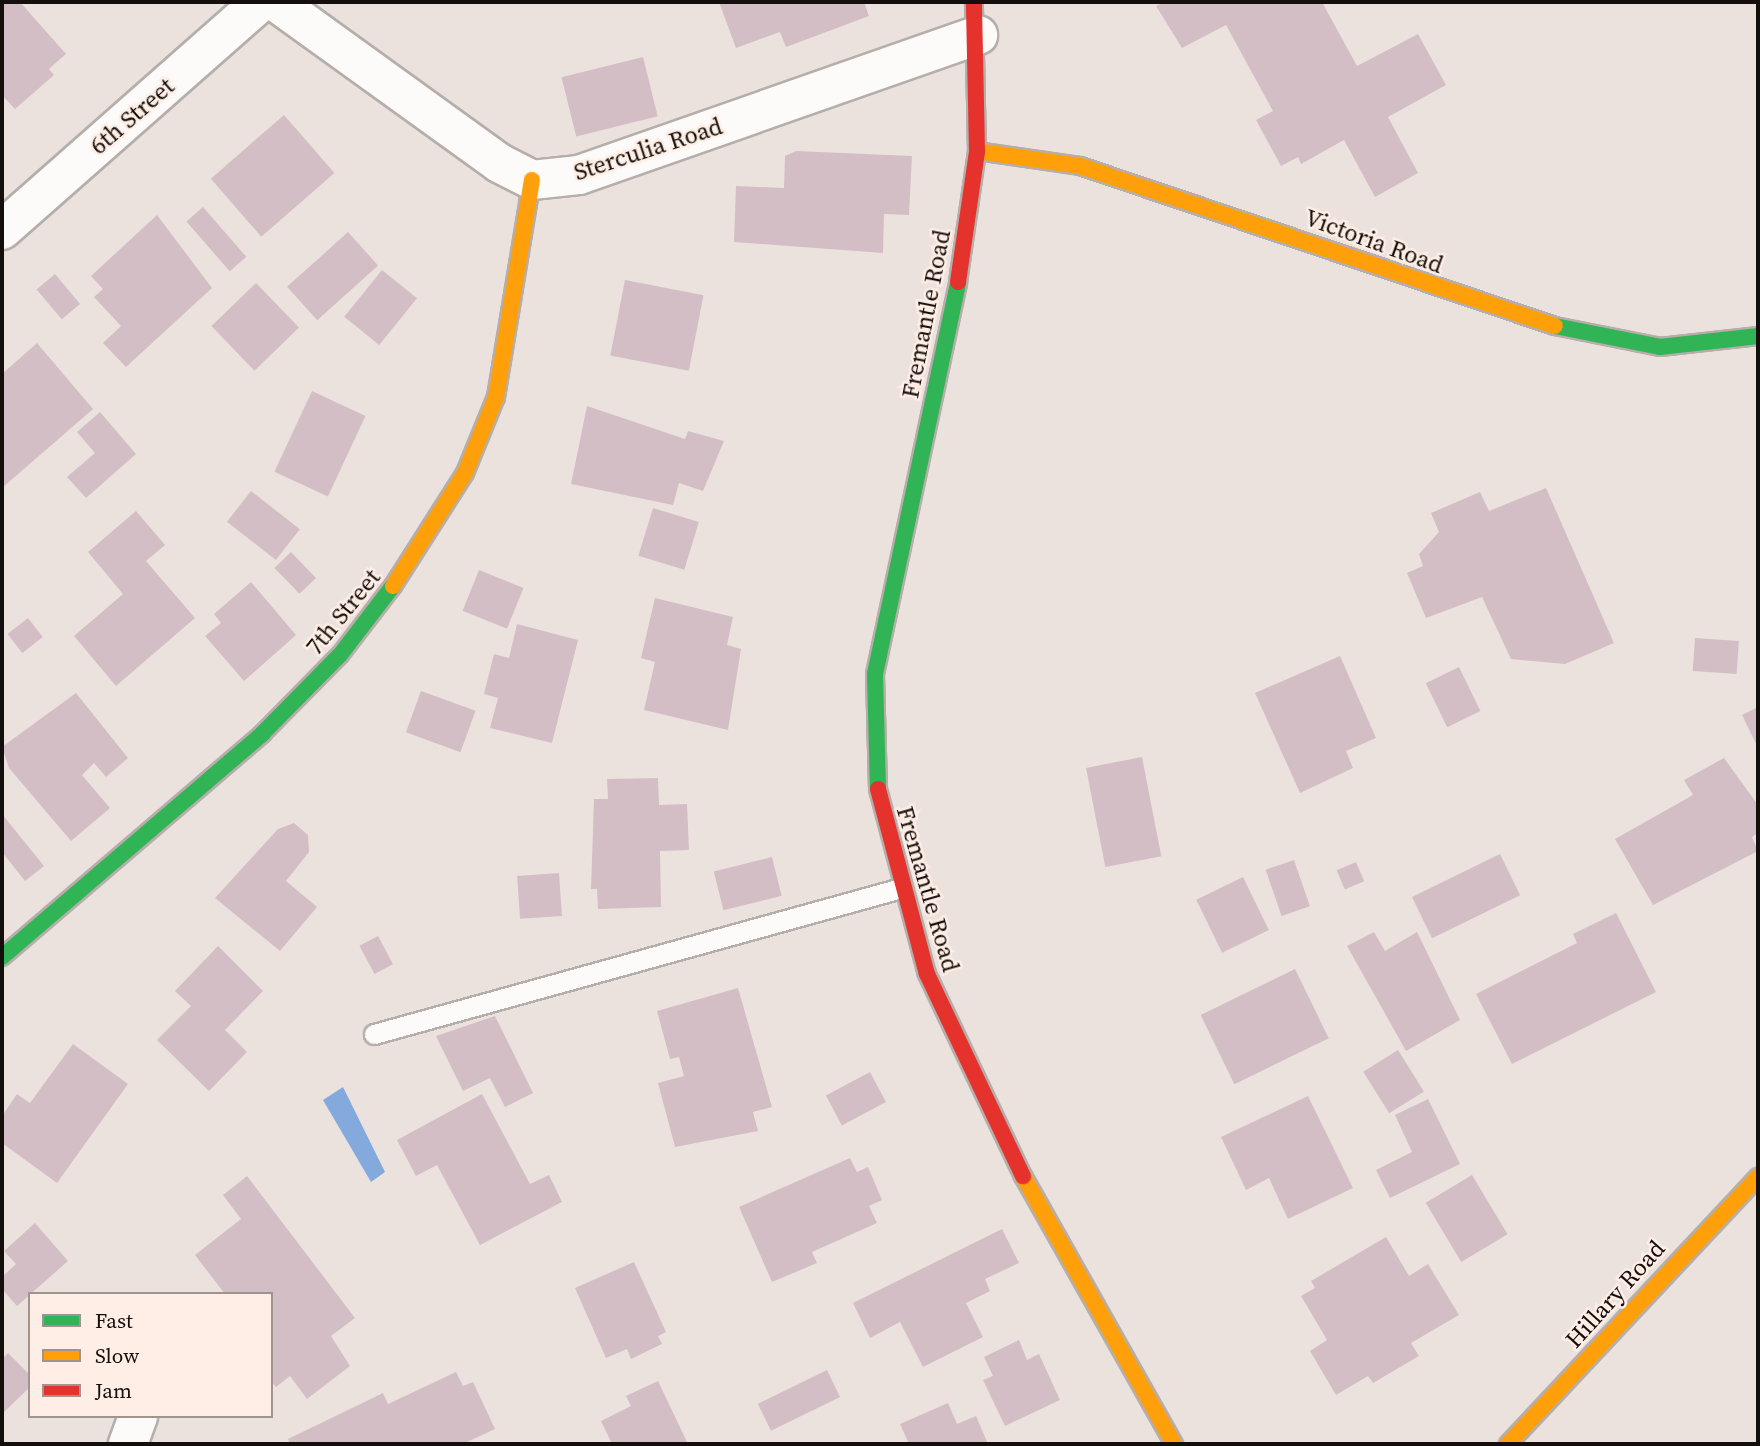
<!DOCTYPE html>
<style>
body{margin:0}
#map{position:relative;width:1760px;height:1446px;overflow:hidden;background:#ebe2de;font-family:"Source Serif 4",serif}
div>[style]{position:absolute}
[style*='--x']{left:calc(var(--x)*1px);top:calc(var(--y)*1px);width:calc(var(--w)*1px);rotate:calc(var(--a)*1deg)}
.water>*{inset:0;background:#84a9dd}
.building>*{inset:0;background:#d4bec6;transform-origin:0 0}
.roads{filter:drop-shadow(2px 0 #b5aeaa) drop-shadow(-2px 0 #b5aeaa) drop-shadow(0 2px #b5aeaa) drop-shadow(0 -2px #b5aeaa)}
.lane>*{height:19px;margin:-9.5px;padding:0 9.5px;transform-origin:9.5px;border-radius:9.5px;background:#fcfbfa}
.street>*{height:38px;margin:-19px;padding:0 19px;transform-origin:19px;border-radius:19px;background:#fcfbfa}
.fast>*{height:16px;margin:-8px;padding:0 8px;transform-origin:8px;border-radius:8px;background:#30b455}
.slow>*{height:16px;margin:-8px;padding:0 8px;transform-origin:8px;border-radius:8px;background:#ff9f0a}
.jam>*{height:16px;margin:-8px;padding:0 8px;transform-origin:8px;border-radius:8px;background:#e5322d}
span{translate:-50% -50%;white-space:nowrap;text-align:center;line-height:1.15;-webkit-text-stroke:5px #feeee5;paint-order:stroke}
.street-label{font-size:24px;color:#140e0c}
.frame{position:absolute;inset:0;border:4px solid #140e0c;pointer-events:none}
.legend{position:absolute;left:28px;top:1292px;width:245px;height:126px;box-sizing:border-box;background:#feeee5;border:2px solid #a0948e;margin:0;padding:9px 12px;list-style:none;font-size:21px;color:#140e0c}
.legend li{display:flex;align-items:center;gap:14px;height:35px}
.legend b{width:35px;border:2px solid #a0948e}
</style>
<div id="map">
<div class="water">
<i style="clip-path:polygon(343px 1087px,385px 1172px,371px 1182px,323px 1100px)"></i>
</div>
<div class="building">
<i style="clip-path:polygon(2px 2px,20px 2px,66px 54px,49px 69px,54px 75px,15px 109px,2px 95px)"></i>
<i style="clip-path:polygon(719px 2px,864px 2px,869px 16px,786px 47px,780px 32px,736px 48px)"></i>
<i style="clip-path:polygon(1164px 2px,1322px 2px,1357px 66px,1418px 34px,1446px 85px,1388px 117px,1418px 173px,1375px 197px,1344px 140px,1301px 164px,1298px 157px,1281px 166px,1256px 120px,1273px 111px,1226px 25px,1182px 48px,1156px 6px)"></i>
<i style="left:643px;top:57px;width:61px;height:84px;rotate:76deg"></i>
<i style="left:284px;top:115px;width:77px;height:97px;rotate:49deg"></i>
<i style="clip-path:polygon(796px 151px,912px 156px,909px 215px,884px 214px,883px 253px,734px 242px,736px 186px,784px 188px,785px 156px)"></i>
<i style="left:203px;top:207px;width:66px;height:22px;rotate:49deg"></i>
<i style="clip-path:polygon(157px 215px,212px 288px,126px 367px,103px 343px,121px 326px,94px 297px,103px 289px,91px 276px)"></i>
<i style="left:348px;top:232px;width:45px;height:82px;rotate:48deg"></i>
<i style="left:382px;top:270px;width:45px;height:60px;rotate:39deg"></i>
<i style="left:55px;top:274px;width:39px;height:24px;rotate:50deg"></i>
<i style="left:625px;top:280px;width:80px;height:77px;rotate:11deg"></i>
<i style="left:256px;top:283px;width:62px;height:62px;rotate:46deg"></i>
<i style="clip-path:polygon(37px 343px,93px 409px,2px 488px,2px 374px)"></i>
<i style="left:312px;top:391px;width:59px;height:89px;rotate:25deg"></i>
<i style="clip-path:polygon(587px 406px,685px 439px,688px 431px,724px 441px,703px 491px,679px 483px,673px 505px,571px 484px)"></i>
<i style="clip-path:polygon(100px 412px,136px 454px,86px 498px,67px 477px,95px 453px,77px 432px)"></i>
<i style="clip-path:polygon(1546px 488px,1614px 643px,1565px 664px,1511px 659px,1482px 597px,1426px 618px,1407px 573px,1423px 566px,1419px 554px,1439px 532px,1431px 513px,1480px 492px,1489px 511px)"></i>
<i style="left:251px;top:491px;width:62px;height:39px;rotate:38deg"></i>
<i style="left:653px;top:508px;width:48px;height:50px;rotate:17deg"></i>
<i style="clip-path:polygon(136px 511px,165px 545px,146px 561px,195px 618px,116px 686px,74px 636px,123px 594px,88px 552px)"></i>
<i style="left:291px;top:552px;width:36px;height:23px;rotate:46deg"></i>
<i style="left:479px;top:570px;width:48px;height:44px;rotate:22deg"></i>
<i style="clip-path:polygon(251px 582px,296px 635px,244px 681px,205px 636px,221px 623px,214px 614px)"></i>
<i style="clip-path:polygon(655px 598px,733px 617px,727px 645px,741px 649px,728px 730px,644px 710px,655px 662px,641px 658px)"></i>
<i style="left:28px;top:618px;width:24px;height:26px;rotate:52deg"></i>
<i style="clip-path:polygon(517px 624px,578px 640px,552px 743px,490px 728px,498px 698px,484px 694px,494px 654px,509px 658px)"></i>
<i style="left:1695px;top:638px;width:44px;height:33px;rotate:4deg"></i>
<i style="clip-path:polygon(1340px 656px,1376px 738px,1346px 751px,1353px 768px,1300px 793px,1255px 693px)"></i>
<i style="left:1459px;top:667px;width:49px;height:37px;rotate:64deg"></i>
<i style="left:421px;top:691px;width:58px;height:44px;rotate:20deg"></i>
<i style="clip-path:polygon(76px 693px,128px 758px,106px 777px,94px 763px,82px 775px,110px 808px,71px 841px,9px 768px,2px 747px)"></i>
<i style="clip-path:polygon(1758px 707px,1758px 748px,1742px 715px)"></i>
<i style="left:1142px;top:757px;width:101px;height:57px;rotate:79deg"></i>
<i style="clip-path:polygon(1724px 758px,1758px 805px,1758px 833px,1752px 837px,1758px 851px,1653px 905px,1615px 839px,1693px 795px,1684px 780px)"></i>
<i style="clip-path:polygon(658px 778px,659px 805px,687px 804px,689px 850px,660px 851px,661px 907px,598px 909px,597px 889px,591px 889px,594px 799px,608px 799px,607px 779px)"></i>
<i style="clip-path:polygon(2px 814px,44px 866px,25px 881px,2px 852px)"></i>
<i style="clip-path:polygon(294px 823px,308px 835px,309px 852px,286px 881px,317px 907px,280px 951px,215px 898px,278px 829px)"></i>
<i style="left:1500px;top:854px;width:46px;height:98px;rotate:64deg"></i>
<i style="left:772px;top:857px;width:40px;height:60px;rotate:76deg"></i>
<i style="left:1294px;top:860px;width:49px;height:30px;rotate:71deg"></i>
<i style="left:1356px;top:862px;width:21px;height:21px;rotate:67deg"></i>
<i style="left:559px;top:873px;width:43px;height:42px;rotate:86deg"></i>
<i style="left:1243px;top:877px;width:59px;height:52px;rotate:64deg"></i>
<i style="clip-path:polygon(1616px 913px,1656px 992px,1512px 1064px,1476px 994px,1577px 943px,1573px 934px)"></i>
<i style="clip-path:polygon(1374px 932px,1385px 951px,1417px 932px,1460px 1020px,1406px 1051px,1347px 946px)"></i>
<i style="left:378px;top:936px;width:32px;height:21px;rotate:62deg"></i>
<i style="clip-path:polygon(218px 946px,263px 991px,225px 1030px,247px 1052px,209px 1091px,157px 1040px,191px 1006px,175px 991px)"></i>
<i style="left:1295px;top:969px;width:77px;height:105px;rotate:64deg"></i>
<i style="clip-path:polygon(738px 988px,772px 1107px,753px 1112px,758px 1131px,675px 1147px,658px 1083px,684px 1076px,679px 1057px,670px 1059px,657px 1011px)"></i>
<i style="clip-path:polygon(495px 1016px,533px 1093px,505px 1107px,490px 1078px,463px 1091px,436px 1036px)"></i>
<i style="clip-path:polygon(73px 1044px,128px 1084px,57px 1183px,2px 1143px,2px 1116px,17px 1094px,30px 1103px)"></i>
<i style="left:1398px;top:1050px;width:49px;height:41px;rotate:58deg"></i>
<i style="left:870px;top:1072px;width:34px;height:50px;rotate:62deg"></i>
<i style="clip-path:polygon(482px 1094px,530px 1184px,549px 1175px,562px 1202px,480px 1245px,437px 1165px,416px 1176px,397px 1140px)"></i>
<i style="clip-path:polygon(1308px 1096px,1353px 1188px,1288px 1219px,1269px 1178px,1246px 1190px,1221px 1137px)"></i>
<i style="clip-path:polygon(1428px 1099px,1460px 1164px,1390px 1198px,1376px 1170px,1412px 1152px,1395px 1115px)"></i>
<i style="clip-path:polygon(850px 1158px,857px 1172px,868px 1167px,882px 1200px,869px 1206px,877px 1223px,812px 1252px,817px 1263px,772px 1282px,739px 1207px)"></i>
<i style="left:1472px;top:1175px;width:69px;height:54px;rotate:59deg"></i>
<i style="clip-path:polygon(247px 1176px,355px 1318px,331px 1336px,350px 1366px,307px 1399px,290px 1376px,276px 1387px,271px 1381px,271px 1294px,225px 1294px,195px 1255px,241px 1219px,223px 1195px)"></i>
<i style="clip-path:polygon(35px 1223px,68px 1261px,17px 1306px,2px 1289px,2px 1277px,16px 1264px,4px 1251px)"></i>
<i style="clip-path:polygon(1002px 1229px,1019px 1263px,985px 1279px,990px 1291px,966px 1303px,983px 1337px,923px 1367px,900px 1322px,870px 1338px,853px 1303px)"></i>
<i style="clip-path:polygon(1386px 1237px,1409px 1276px,1428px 1264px,1459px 1315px,1411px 1343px,1419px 1356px,1373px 1383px,1368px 1376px,1336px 1395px,1310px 1351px,1327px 1340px,1301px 1296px,1315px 1288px,1311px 1281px)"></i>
<i style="clip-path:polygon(634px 1262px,666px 1332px,658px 1336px,662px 1344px,631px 1359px,627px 1349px,606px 1358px,575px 1288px)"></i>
<i style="clip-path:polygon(1019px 1340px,1027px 1360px,1039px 1354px,1060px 1400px,1005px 1426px,983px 1380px,993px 1376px,984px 1357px)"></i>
<i style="clip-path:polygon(8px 1353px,30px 1375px,30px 1387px,2px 1414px,2px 1359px)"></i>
<i style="left:827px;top:1370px;width:30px;height:77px;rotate:64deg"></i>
<i style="clip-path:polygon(456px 1372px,463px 1386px,473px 1382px,495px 1429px,463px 1444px,290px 1444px,288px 1439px,383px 1393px,388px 1404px)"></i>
<i style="clip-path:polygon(658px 1381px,688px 1444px,612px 1444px,601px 1421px,631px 1406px,626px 1396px)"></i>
<i style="clip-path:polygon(948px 1403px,957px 1424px,976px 1416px,988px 1444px,909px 1444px,900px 1424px)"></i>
</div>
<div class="roads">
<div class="lane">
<i style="--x:374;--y:1034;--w:547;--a:-15.48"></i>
</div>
<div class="street">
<i style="--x:276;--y:2;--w:275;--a:35.8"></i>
<i style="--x:499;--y:163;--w:37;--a:27"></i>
<i style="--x:532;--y:180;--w:47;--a:-6.1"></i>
<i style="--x:579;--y:175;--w:423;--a:-19.3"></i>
<i style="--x:2;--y:230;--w:345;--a:-41.4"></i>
<i style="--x:128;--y:1444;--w:30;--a:-70"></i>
</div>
<div class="fast">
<i style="--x:1555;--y:326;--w:107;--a:11.3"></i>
<i style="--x:1660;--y:347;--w:99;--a:-6.4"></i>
<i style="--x:878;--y:789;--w:115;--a:-91.5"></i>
<i style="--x:875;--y:674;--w:401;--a:-78"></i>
<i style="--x:2;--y:957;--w:343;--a:-40.6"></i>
<i style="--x:262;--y:734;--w:111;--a:-45.4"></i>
<i style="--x:340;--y:655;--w:87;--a:-52.5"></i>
</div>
<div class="slow">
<i style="--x:977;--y:151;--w:104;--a:8.3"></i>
<i style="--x:1080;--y:166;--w:501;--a:18.62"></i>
<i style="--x:393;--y:586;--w:134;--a:-57.5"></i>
<i style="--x:465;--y:473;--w:82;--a:-67.8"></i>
<i style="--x:496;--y:397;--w:220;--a:-80.6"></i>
<i style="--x:1023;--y:1176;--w:308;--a:60.6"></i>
<i style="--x:1508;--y:1444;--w:366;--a:-46.9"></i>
</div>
<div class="jam">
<i style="--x:958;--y:282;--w:132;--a:-81.7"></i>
<i style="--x:977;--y:151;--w:149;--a:-91.2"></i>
<i style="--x:878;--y:789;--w:191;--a:75.2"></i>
<i style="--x:927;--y:974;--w:224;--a:64.6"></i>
</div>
</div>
<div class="street-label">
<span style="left:132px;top:116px;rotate:-41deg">6th Street</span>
<span style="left:648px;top:149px;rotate:-18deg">Sterculia Road</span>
<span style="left:1374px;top:241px;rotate:20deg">Victoria Road</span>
<span style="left:926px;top:314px;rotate:-79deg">Fremantle Road</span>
<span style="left:343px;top:612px;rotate:-51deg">7th Street</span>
<span style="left:928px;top:889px;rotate:74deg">Fremantle Road</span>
<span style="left:1615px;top:1294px;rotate:-48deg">Hillary Road</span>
</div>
<div class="frame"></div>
<ul class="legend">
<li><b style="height:9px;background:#30b455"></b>Fast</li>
<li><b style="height:9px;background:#ff9f0a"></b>Slow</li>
<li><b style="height:9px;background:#e5322d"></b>Jam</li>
</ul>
</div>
